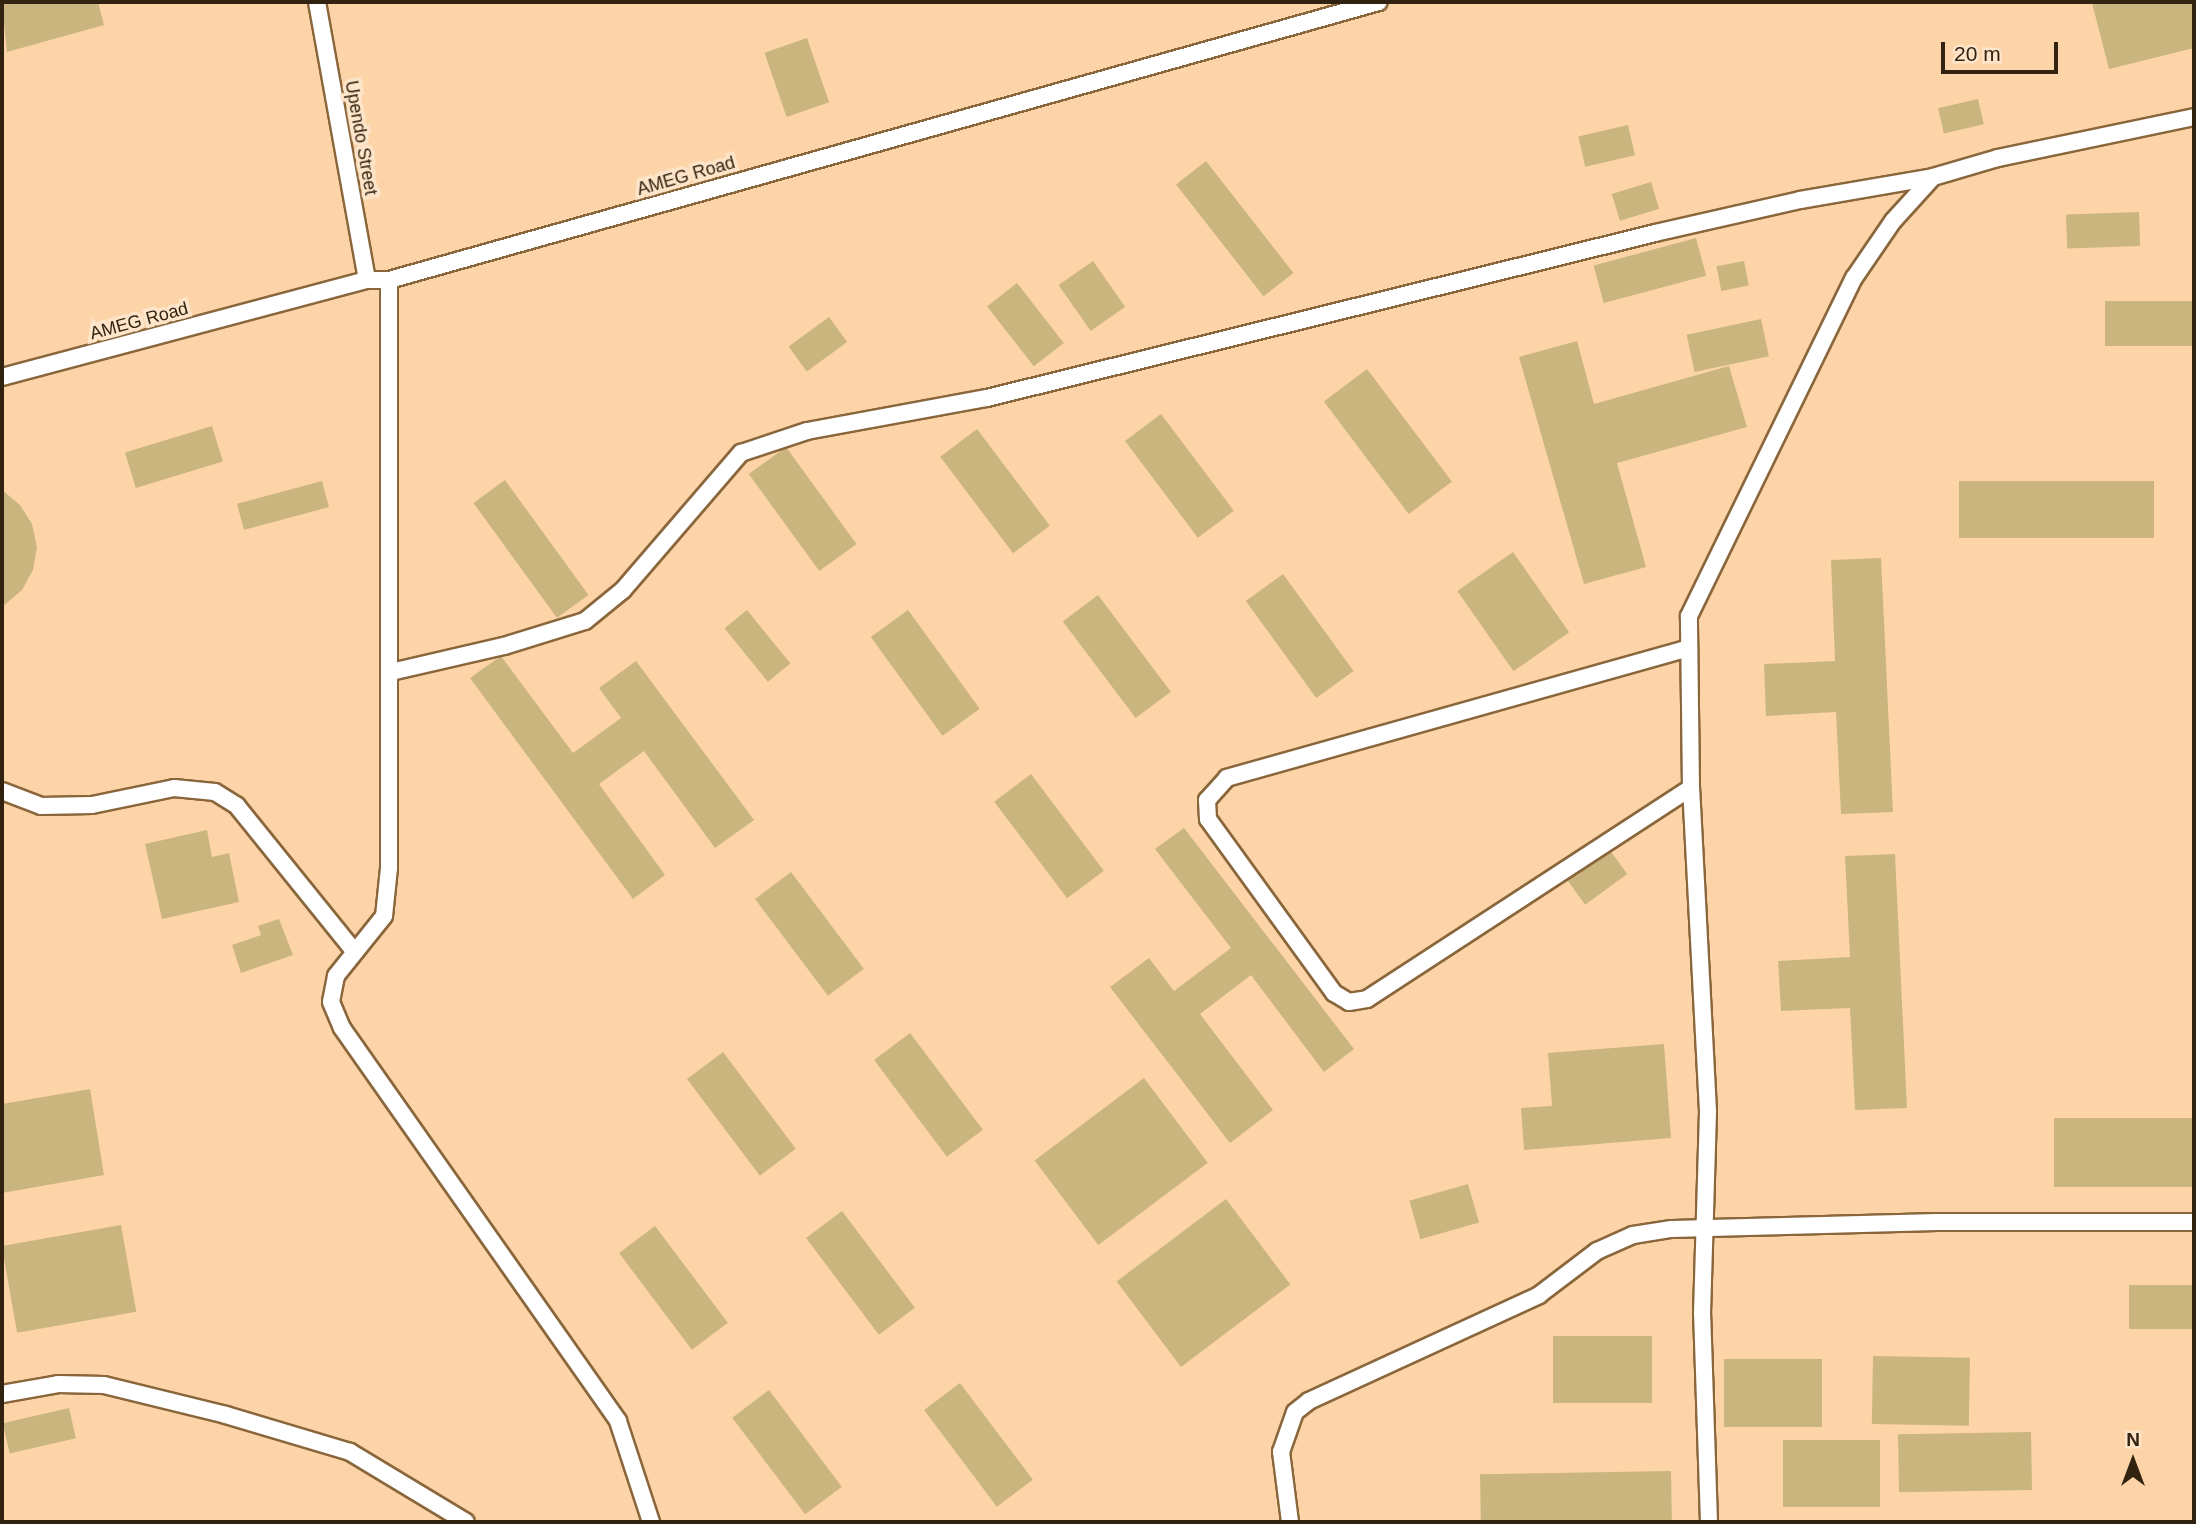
<!DOCTYPE html>
<style>
body{margin:0}
#map{position:relative;width:2196px;height:1524px;overflow:hidden;background:#fdd4a7;font-family:Arial,sans-serif}
div>[style]{position:absolute}
[style*='--x']{left:calc(var(--x)*1px);top:calc(var(--y)*1px);width:calc(var(--w)*1px);rotate:calc(var(--a)*1deg)}
.building>*{inset:0;background:#cab57f;transform-origin:0 0}
.roads{filter:drop-shadow(2px 0 #8a663c) drop-shadow(-2px 0 #8a663c) drop-shadow(0 2px #8a663c) drop-shadow(0 -2px #8a663c)}
.lane>*{height:16px;margin:-8px;padding:0 8px;transform-origin:8px;border-radius:8px;background:#fff}
span{translate:-50% -50%;white-space:nowrap;text-align:center;line-height:1.15;-webkit-text-stroke:7px #fee5ca;paint-order:stroke}
.street-label{font-size:18px;color:#322311}
.frame{position:absolute;inset:0;border:4px solid #322311;pointer-events:none}
.north{position:absolute;left:2098px;top:1426px;width:70px;height:70px;-webkit-text-stroke:5px #fee5ca;paint-order:stroke;rotate:0deg;font-size:19px;font-weight:700;line-height:28px;text-align:center;color:#322311}
.north::after{content:'';display:block;margin:auto;width:24px;height:32px;background:#322311;clip-path:polygon(50% 0,100% 100%,50% 72%,0 100%)}
.scale{position:absolute;left:1941px;top:42px;width:117px;height:32px;box-sizing:border-box;border:4px solid #322311;border-top:0;padding-left:9px;font-size:21px;line-height:24px;white-space:nowrap;color:#322311;-webkit-text-stroke:5px #fee5ca;paint-order:stroke}
</style>
<div id="map">
<div class="building">
<i style="clip-path:polygon(2px 2px,98px 2px,104px 25px,7px 52px)"></i>
<i style="clip-path:polygon(2098px 2px,2193px 2px,2194px 48px,2109px 69px,2092px 3px)"></i>
<i style="left:807px;top:38px;width:68px;height:45px;rotate:71deg"></i>
<i style="left:1978px;top:99px;width:26px;height:41px;rotate:77deg"></i>
<i style="left:1628px;top:125px;width:31px;height:51px;rotate:77deg"></i>
<i style="left:1206px;top:161px;width:142px;height:38px;rotate:52deg"></i>
<i style="left:1651px;top:182px;width:28px;height:41px;rotate:73deg"></i>
<i style="left:2139px;top:212px;width:34px;height:73px;rotate:88deg"></i>
<i style="left:1696px;top:238px;width:39px;height:106px;rotate:75deg"></i>
<i style="left:1093px;top:261px;width:56px;height:42px;rotate:55deg"></i>
<i style="left:1744px;top:261px;width:25px;height:28px;rotate:79deg"></i>
<i style="left:1017px;top:283px;width:76px;height:38px;rotate:52deg"></i>
<i style="left:2194px;top:301px;width:45px;height:89px;rotate:90deg"></i>
<i style="left:829px;top:317px;width:31px;height:50px;rotate:54deg"></i>
<i style="left:1761px;top:319px;width:38px;height:76px;rotate:78deg"></i>
<i style="clip-path:polygon(1577px 341px,1594px 404px,1729px 366px,1747px 427px,1617px 463px,1646px 567px,1584px 584px,1519px 357px)"></i>
<i style="left:1367px;top:369px;width:141px;height:54px;rotate:53deg"></i>
<i style="left:1161px;top:414px;width:121px;height:45px;rotate:53deg"></i>
<i style="left:212px;top:426px;width:37px;height:91px;rotate:73deg"></i>
<i style="left:977px;top:429px;width:121px;height:46px;rotate:53deg"></i>
<i style="left:786px;top:447px;width:120px;height:46px;rotate:54deg"></i>
<i style="left:505px;top:480px;width:142px;height:39px;rotate:54deg"></i>
<i style="left:322px;top:481px;width:27px;height:88px;rotate:75deg"></i>
<i style="left:2154px;top:481px;width:57px;height:195px;rotate:90deg"></i>
<i style="clip-path:polygon(2px 490px,20px 505px,32px 524px,37px 547px,33px 570px,22px 590px,2px 607px)"></i>
<i style="left:1513px;top:552px;width:98px;height:68px;rotate:55deg"></i>
<i style="clip-path:polygon(1881px 558px,1893px 812px,1841px 814px,1836px 712px,1766px 716px,1764px 664px,1835px 661px,1831px 560px)"></i>
<i style="left:1283px;top:574px;width:120px;height:46px;rotate:54deg"></i>
<i style="left:1098px;top:595px;width:121px;height:44px;rotate:53deg"></i>
<i style="left:747px;top:610px;width:69px;height:29px;rotate:51deg"></i>
<i style="left:908px;top:610px;width:122px;height:46px;rotate:54deg"></i>
<i style="clip-path:polygon(501px 656px,573px 753px,621px 718px,599px 688px,636px 661px,754px 820px,715px 848px,644px 751px,599px 784px,665px 875px,633px 899px,470px 678px)"></i>
<i style="left:1031px;top:774px;width:121px;height:46px;rotate:53deg"></i>
<i style="clip-path:polygon(1184px 828px,1354px 1049px,1324px 1072px,1251px 975px,1200px 1014px,1273px 1110px,1230px 1143px,1110px 987px,1149px 958px,1174px 991px,1231px 948px,1155px 849px)"></i>
<i style="clip-path:polygon(207px 830px,212px 857px,229px 853px,239px 902px,162px 919px,145px 844px)"></i>
<i style="left:1609px;top:849px;width:31px;height:52px;rotate:54deg"></i>
<i style="clip-path:polygon(1895px 854px,1907px 1108px,1855px 1110px,1850px 1008px,1781px 1011px,1778px 961px,1850px 957px,1845px 856px)"></i>
<i style="left:791px;top:872px;width:121px;height:45px;rotate:53deg"></i>
<i style="clip-path:polygon(279px 919px,293px 955px,241px 973px,232px 945px,261px 935px,258px 926px)"></i>
<i style="left:910px;top:1033px;width:121px;height:45px;rotate:53deg"></i>
<i style="clip-path:polygon(1664px 1044px,1671px 1138px,1524px 1150px,1521px 1108px,1552px 1106px,1548px 1053px)"></i>
<i style="left:723px;top:1052px;width:121px;height:45px;rotate:53deg"></i>
<i style="left:1144px;top:1078px;width:106px;height:137px;rotate:53deg"></i>
<i style="clip-path:polygon(90px 1089px,104px 1175px,2px 1193px,2px 1104px)"></i>
<i style="left:2194px;top:1118px;width:69px;height:140px;rotate:90deg"></i>
<i style="left:1468px;top:1184px;width:40px;height:61px;rotate:74deg"></i>
<i style="left:1226px;top:1199px;width:107px;height:137px;rotate:53deg"></i>
<i style="left:842px;top:1211px;width:121px;height:45px;rotate:53deg"></i>
<i style="left:121px;top:1225px;width:88px;height:121px;rotate:80deg"></i>
<i style="left:655px;top:1226px;width:121px;height:45px;rotate:53deg"></i>
<i style="left:2194px;top:1285px;width:44px;height:65px;rotate:90deg"></i>
<i style="left:1553px;top:1336px;width:99px;height:67px"></i>
<i style="left:1873px;top:1356px;width:97px;height:68px;rotate:1deg"></i>
<i style="left:1822px;top:1359px;width:68px;height:98px;rotate:90deg"></i>
<i style="left:960px;top:1383px;width:121px;height:45px;rotate:53deg"></i>
<i style="left:769px;top:1390px;width:121px;height:46px;rotate:53deg"></i>
<i style="left:69px;top:1408px;width:31px;height:68px;rotate:77deg"></i>
<i style="left:2031px;top:1432px;width:58px;height:133px;rotate:89deg"></i>
<i style="left:1783px;top:1440px;width:97px;height:67px"></i>
<i style="left:1671px;top:1471px;width:51px;height:191px;rotate:89deg"></i>
</div>
<div class="roads">
<div class="lane">
<i style="--x:317;--y:2;--w:282;--a:79.8"></i>
<i style="--x:389;--y:280;--w:588;--a:90"></i>
<i style="--x:389;--y:868;--w:48;--a:95.9"></i>
<i style="--x:384;--y:916;--w:77;--a:128.7"></i>
<i style="--x:336;--y:976;--w:26;--a:101"></i>
<i style="--x:331;--y:1002;--w:28;--a:67"></i>
<i style="--x:342;--y:1028;--w:480;--a:54.9"></i>
<i style="--x:618;--y:1421;--w:106;--a:71.9"></i>
<i style="--x:2;--y:377;--w:378;--a:-14.9"></i>
<i style="--x:367;--y:280;--w:22;--a:0"></i>
<i style="--x:389;--y:280;--w:1028;--a:-15.69"></i>
<i style="--x:1689;--y:648;--w:480;--a:164.3"></i>
<i style="--x:1227;--y:778;--w:30;--a:132"></i>
<i style="--x:1207;--y:800;--w:19;--a:87"></i>
<i style="--x:1208;--y:819;--w:215;--a:54.1"></i>
<i style="--x:1334;--y:993;--w:17;--a:31"></i>
<i style="--x:1349;--y:1002;--w:18;--a:-9"></i>
<i style="--x:1367;--y:999;--w:387;--a:-33.1"></i>
<i style="--x:391;--y:672;--w:116;--a:-13"></i>
<i style="--x:504;--y:646;--w:85;--a:-17.2"></i>
<i style="--x:585;--y:621;--w:49;--a:-39.2"></i>
<i style="--x:623;--y:590;--w:181;--a:-49.3"></i>
<i style="--x:741;--y:453;--w:70;--a:-18.4"></i>
<i style="--x:807;--y:431;--w:183;--a:-10.4"></i>
<i style="--x:987;--y:398;--w:688;--a:-13.87"></i>
<i style="--x:1655;--y:233;--w:149;--a:-12.8"></i>
<i style="--x:1800;--y:200;--w:135;--a:-9.8"></i>
<i style="--x:2;--y:791;--w:42;--a:21"></i>
<i style="--x:41;--y:806;--w:51;--a:-1.1"></i>
<i style="--x:92;--y:805;--w:84;--a:-11.7"></i>
<i style="--x:174;--y:788;--w:41;--a:5.6"></i>
<i style="--x:215;--y:792;--w:26;--a:32"></i>
<i style="--x:237;--y:806;--w:185;--a:51.1"></i>
<i style="--x:2;--y:1394;--w:57;--a:-10.1"></i>
<i style="--x:58;--y:1384;--w:46;--a:1.2"></i>
<i style="--x:104;--y:1385;--w:126;--a:13.8"></i>
<i style="--x:226;--y:1415;--w:129;--a:16.6"></i>
<i style="--x:350;--y:1452;--w:135;--a:31.1"></i>
<i style="--x:1290;--y:1522;--w:71;--a:-97.3"></i>
<i style="--x:1281;--y:1452;--w:42;--a:-70.7"></i>
<i style="--x:1295;--y:1412;--w:18;--a:-38"></i>
<i style="--x:1309;--y:1401;--w:253;--a:-24.7"></i>
<i style="--x:1539;--y:1295;--w:73;--a:-37.2"></i>
<i style="--x:1597;--y:1251;--w:39;--a:-24"></i>
<i style="--x:1633;--y:1235;--w:39;--a:-9"></i>
<i style="--x:1672;--y:1229;--w:265;--a:-1.5"></i>
<i style="--x:1937;--y:1222;--w:257;--a:0"></i>
<i style="--x:1709;--y:1522;--w:208;--a:-91.9"></i>
<i style="--x:1702;--y:1314;--w:203;--a:-88.3"></i>
<i style="--x:1708;--y:1111;--w:323;--a:-93"></i>
<i style="--x:1691;--y:788;--w:172;--a:-90.7"></i>
<i style="--x:1689;--y:616;--w:376;--a:-64"></i>
<i style="--x:1854;--y:278;--w:69;--a:-55.6"></i>
<i style="--x:1893;--y:221;--w:59;--a:-47.7"></i>
<i style="--x:1933;--y:177;--w:68;--a:-16.3"></i>
<i style="--x:1998;--y:158;--w:200;--a:-11.8"></i>
</div>
</div>
<div class="street-label">
<span style="left:361px;top:138px;rotate:80deg">Upendo Street</span>
<span style="left:686px;top:176px;rotate:-16deg">AMEG Road</span>
<span style="left:139px;top:321px;rotate:-15deg">AMEG Road</span>
</div>
<div class="frame"></div>
<div class="north">N</div>
<div class="scale">20 m</div>
</div>
